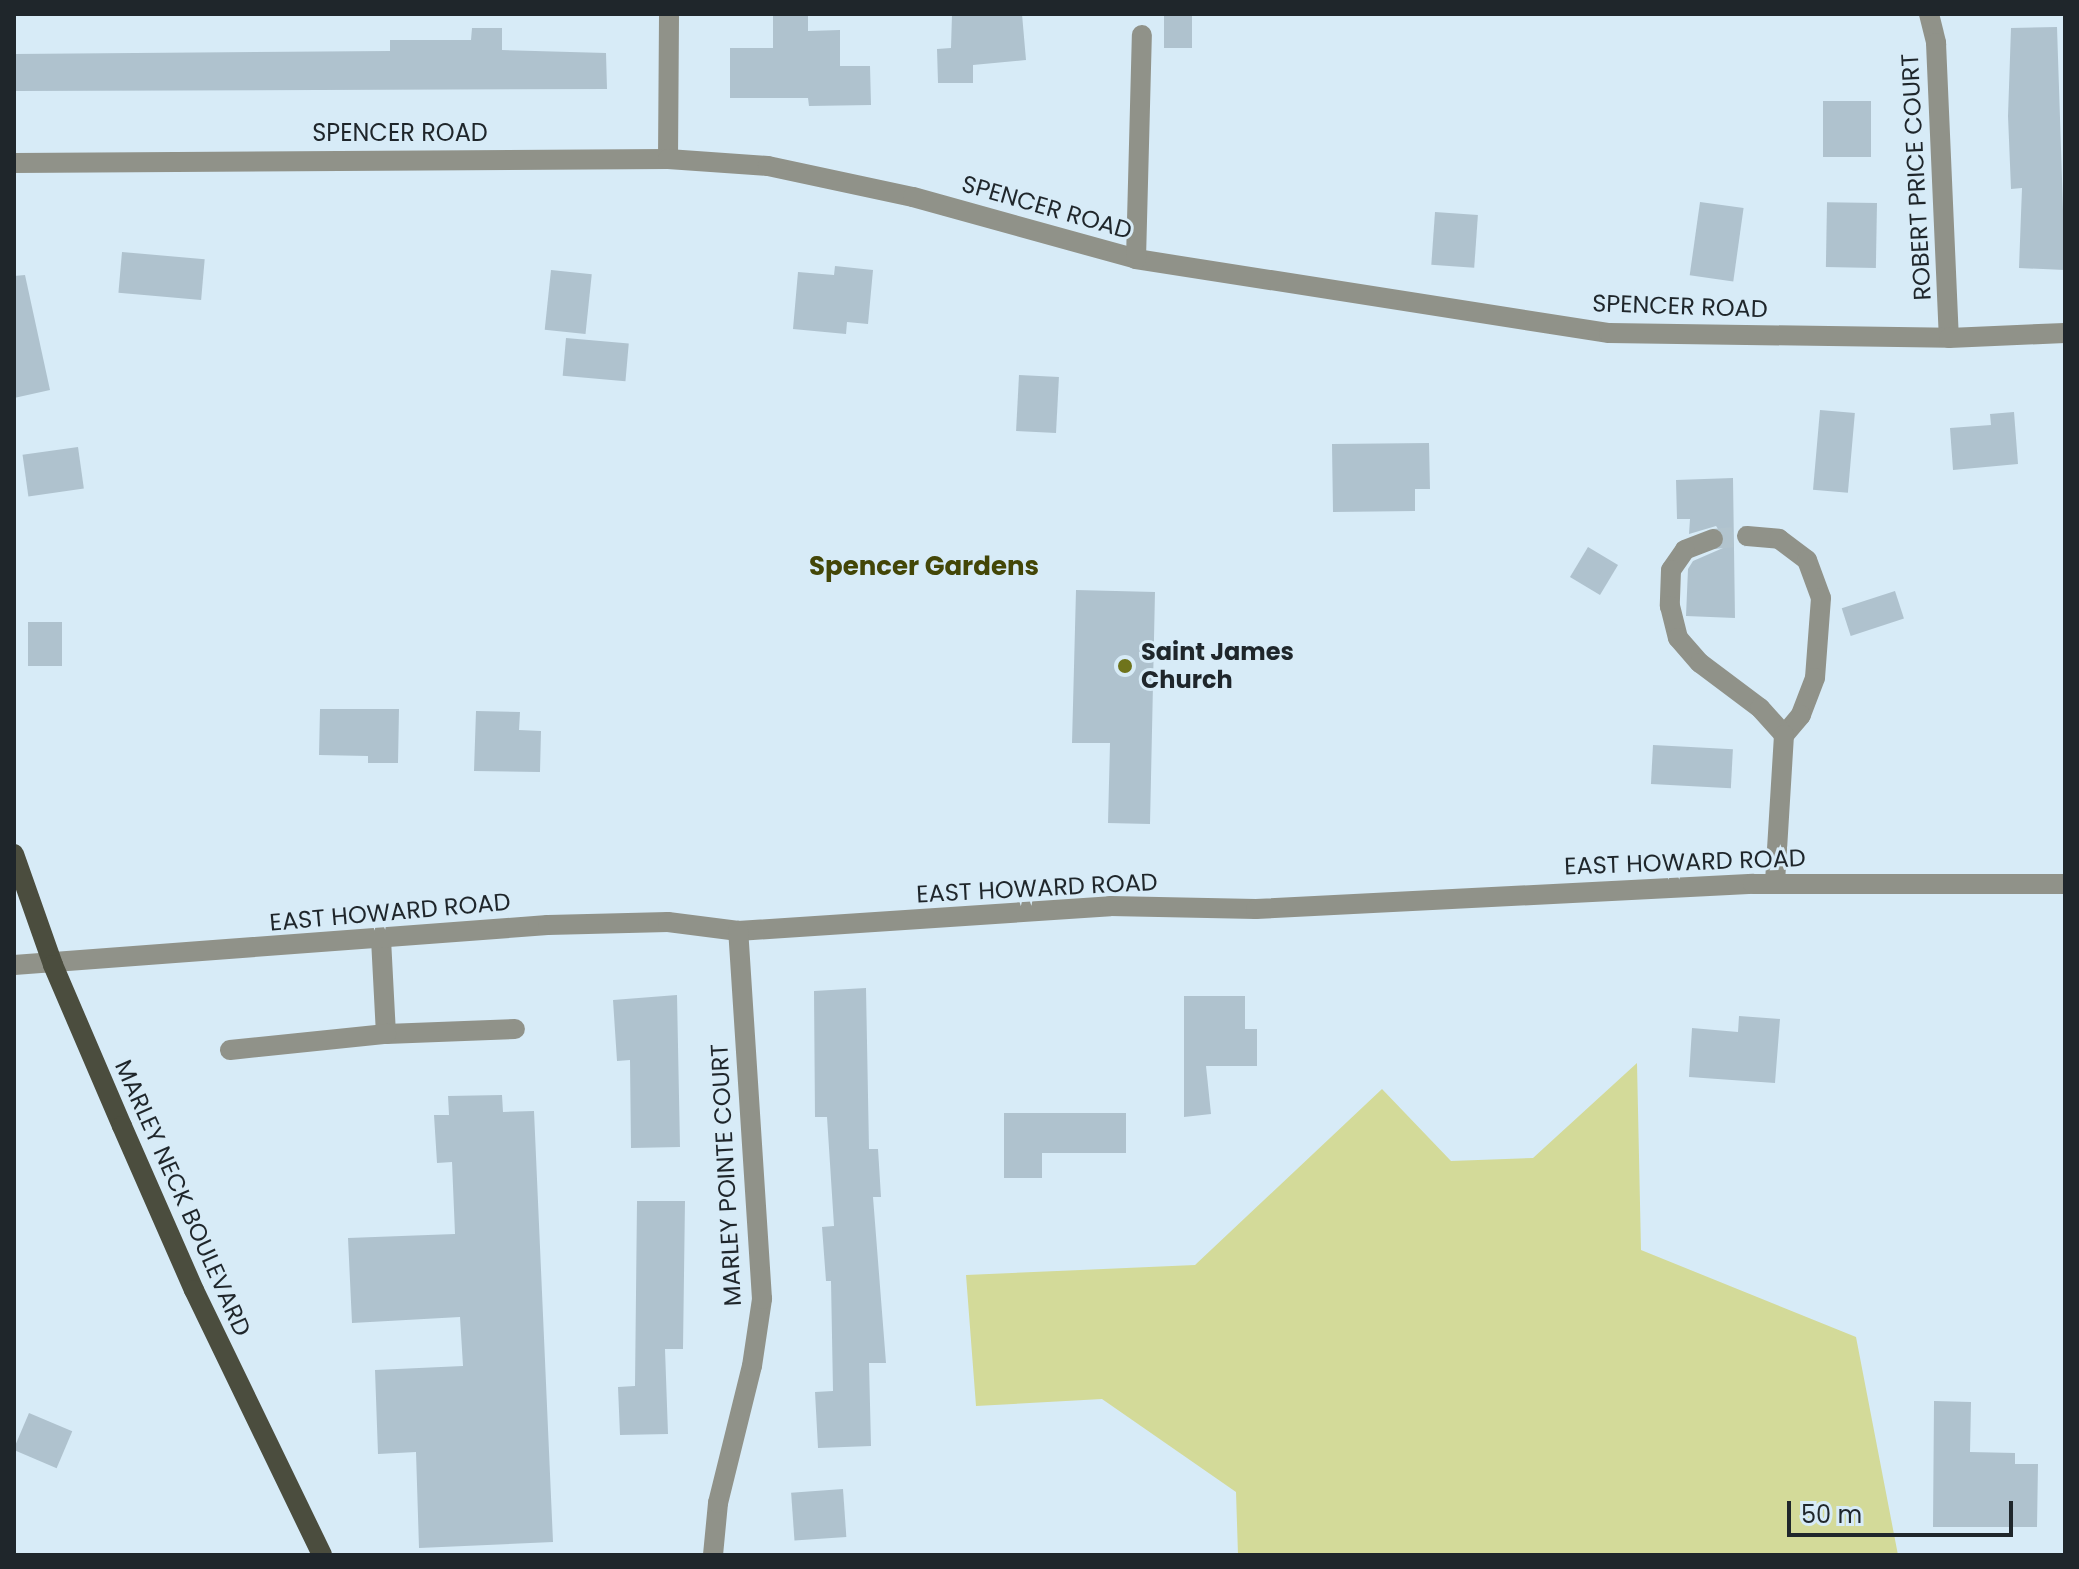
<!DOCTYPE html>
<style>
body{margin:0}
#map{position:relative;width:2079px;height:1569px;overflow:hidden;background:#d7ebf7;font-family:Poppins,sans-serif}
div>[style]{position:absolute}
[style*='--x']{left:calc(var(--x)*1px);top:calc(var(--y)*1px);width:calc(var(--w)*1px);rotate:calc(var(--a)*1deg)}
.green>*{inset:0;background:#d3da99}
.building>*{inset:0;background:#afc2ce;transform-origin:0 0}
.minor-tunnel>*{height:20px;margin-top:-10px;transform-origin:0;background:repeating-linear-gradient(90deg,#b2c4ce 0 20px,transparent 0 30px)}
.minor>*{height:20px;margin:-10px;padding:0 10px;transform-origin:10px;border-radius:10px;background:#909289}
.major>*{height:20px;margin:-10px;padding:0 10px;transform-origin:10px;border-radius:10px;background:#4b4d3e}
.dots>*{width:22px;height:22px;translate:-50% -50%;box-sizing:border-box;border:4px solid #d7ebf7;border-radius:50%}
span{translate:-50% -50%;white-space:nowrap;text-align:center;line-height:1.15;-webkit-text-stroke:6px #d7ebf7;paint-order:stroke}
.street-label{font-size:24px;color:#1f262b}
.poi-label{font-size:24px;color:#1f262b;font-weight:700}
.left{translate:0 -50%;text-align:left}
.neighbourhood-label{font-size:26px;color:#434607;font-weight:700}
.frame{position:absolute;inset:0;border:16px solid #1f262b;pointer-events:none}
.scale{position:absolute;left:1787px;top:1501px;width:226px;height:36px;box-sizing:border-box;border:4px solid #1f262b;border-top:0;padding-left:10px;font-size:24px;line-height:28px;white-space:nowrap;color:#1f262b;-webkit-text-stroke:6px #d7ebf7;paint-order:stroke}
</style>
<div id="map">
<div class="green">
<i style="clip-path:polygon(1637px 1063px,1641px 1250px,1856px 1337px,1898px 1555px,1238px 1555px,1236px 1492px,1102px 1399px,976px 1406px,966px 1275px,1195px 1265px,1382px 1089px,1451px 1161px,1533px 1158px)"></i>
</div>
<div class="building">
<i style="clip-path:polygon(808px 14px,808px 31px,840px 30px,840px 66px,870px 66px,871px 105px,809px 106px,808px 98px,730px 98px,730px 48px,773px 48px,773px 15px)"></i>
<i style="clip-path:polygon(952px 14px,1022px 14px,1026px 60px,973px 65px,973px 83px,938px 83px,937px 49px,951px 48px)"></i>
<i style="left:1164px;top:14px;width:28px;height:34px"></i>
<i style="clip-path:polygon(2057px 27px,2065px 270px,2019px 268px,2022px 188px,2011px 189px,2008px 116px,2011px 28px)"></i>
<i style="clip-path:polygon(472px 28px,502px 28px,502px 50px,606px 53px,607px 89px,14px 91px,14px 54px,390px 51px,390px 40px,471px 40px)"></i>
<i style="left:1823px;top:101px;width:48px;height:56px"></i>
<i style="left:1700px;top:202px;width:44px;height:74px;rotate:8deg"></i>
<i style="left:1877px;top:203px;width:65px;height:50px;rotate:91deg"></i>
<i style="left:1435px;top:212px;width:43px;height:53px;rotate:4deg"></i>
<i style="left:122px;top:252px;width:83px;height:41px;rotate:5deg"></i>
<i style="clip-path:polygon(835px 266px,873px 270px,868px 324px,847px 322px,846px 334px,793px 329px,798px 272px,834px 275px)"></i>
<i style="left:551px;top:270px;width:41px;height:60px;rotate:6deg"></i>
<i style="clip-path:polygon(25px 275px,50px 390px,14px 398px,14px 276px)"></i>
<i style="left:566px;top:338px;width:63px;height:38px;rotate:5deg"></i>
<i style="left:1019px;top:375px;width:40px;height:56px;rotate:3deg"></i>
<i style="left:1820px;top:410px;width:35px;height:80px;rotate:5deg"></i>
<i style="clip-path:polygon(2014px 412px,2018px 464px,1953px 470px,1950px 428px,1991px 425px,1990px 414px)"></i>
<i style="clip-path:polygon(1429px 443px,1430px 489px,1415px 489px,1415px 511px,1333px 512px,1332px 444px)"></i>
<i style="left:78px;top:447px;width:42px;height:56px;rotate:82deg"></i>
<i style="clip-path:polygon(1733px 478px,1735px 618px,1686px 616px,1688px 569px,1693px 561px,1723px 548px,1726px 540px,1716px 526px,1689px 534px,1690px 519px,1677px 519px,1676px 480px)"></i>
<i style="left:1588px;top:547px;width:35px;height:35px;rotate:31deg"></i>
<i style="clip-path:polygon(1076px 590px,1155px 592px,1150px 824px,1108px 823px,1110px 743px,1072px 743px)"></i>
<i style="left:1895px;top:591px;width:29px;height:56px;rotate:72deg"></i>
<i style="left:28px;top:622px;width:34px;height:44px"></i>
<i style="clip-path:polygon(320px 709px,399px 709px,398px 763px,368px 763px,368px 756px,319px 755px)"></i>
<i style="clip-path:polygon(476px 711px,520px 712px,519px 730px,541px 731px,540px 772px,474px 771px)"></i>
<i style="left:1653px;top:745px;width:80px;height:39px;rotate:3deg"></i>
<i style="clip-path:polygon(866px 988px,869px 1149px,878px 1149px,881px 1197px,873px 1197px,886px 1363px,869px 1363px,871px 1446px,818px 1448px,815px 1392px,833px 1391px,831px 1281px,826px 1281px,822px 1227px,834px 1226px,827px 1117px,815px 1117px,814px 991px)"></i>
<i style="clip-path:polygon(677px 995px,680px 1147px,631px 1148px,630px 1060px,617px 1061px,613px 1000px)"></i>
<i style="clip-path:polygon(1184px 996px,1245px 996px,1245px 1029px,1257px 1029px,1257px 1066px,1206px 1066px,1211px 1114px,1184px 1117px)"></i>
<i style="clip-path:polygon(1739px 1016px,1780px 1019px,1775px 1083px,1689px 1077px,1692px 1028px,1738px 1032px)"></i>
<i style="clip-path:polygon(502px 1095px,503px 1112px,534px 1111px,553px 1542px,419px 1548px,416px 1452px,378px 1454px,375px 1370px,463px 1366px,460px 1317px,352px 1323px,348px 1238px,455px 1234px,452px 1162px,437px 1163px,434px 1115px,449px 1115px,448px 1096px)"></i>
<i style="clip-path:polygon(1004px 1113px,1126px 1113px,1126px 1153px,1042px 1153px,1042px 1178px,1004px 1178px)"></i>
<i style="clip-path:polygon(637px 1201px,685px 1201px,683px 1349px,665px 1349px,668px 1434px,620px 1435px,618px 1387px,635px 1386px)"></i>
<i style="clip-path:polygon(1934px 1401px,1971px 1402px,1970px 1452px,2015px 1453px,2015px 1464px,2038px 1464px,2037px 1527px,1933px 1527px)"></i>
<i style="left:29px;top:1413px;width:47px;height:40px;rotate:23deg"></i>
<i style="left:843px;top:1489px;width:48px;height:52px;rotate:86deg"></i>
</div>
<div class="minor-tunnel">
<i style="--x:1713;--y:539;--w:34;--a:-5"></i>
</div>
<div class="minor">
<i style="--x:1929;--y:14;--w:30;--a:76"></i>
<i style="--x:1936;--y:43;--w:295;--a:87.5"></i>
<i style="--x:668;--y:159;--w:145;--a:-89.6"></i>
<i style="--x:14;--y:163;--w:654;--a:-0.35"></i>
<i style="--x:668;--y:159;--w:100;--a:4"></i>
<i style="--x:768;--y:166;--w:148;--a:12.1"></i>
<i style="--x:913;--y:197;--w:231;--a:15.5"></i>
<i style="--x:1136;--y:259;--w:479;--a:8.9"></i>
<i style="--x:1609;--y:333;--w:340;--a:0.8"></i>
<i style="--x:1949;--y:338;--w:116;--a:-2.5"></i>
<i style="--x:1136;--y:259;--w:224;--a:-88.5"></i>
<i style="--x:1747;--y:536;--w:32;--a:5"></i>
<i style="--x:1779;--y:539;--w:35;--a:37"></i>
<i style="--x:1807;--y:560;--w:40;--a:69.8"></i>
<i style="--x:1821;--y:598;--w:80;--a:94.3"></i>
<i style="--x:1815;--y:678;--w:40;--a:111"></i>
<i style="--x:1801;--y:715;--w:26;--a:130"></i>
<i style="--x:1713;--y:539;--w:30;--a:159"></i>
<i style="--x:1685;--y:550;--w:24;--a:125"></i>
<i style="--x:1671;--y:570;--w:36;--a:92"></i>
<i style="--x:1670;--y:606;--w:33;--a:76"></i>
<i style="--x:1678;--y:638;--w:33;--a:49"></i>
<i style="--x:1700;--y:663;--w:75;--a:36.9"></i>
<i style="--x:1760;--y:708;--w:36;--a:48"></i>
<i style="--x:1784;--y:735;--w:148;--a:93.5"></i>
<i style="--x:381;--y:939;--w:95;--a:87"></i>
<i style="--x:386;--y:1034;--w:129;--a:-2.2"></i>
<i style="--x:14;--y:965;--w:535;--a:-4.28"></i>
<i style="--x:548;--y:925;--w:120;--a:-1.4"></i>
<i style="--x:668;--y:922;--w:71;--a:7.3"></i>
<i style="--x:738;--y:931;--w:373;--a:-3.8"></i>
<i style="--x:1110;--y:906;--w:146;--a:1.2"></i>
<i style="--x:1256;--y:909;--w:498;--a:-2.9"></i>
<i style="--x:1753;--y:884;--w:312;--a:0"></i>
<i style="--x:230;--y:1050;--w:157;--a:-5.9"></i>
<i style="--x:713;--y:1555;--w:52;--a:-84.5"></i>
<i style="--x:718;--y:1503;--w:141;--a:-76.1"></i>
<i style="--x:752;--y:1366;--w:68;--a:-81.5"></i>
<i style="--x:762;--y:1299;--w:369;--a:-93.7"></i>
</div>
<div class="major">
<i style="--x:14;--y:854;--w:118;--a:70.6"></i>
<i style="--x:53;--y:965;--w:175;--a:66.8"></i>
<i style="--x:122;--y:1126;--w:179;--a:66.3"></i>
<i style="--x:194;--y:1290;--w:294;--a:64.2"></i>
</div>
<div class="dots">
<i style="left:1125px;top:666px;background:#6f741c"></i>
</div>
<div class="street-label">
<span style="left:400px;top:133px">SPENCER ROAD</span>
<span style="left:1916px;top:177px;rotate:-93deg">ROBERT PRICE COURT</span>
<span style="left:1047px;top:207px;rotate:16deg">SPENCER ROAD</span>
<span style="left:1680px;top:306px;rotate:2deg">SPENCER ROAD</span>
<span style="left:1685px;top:862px;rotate:-2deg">EAST HOWARD ROAD</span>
<span style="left:1037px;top:888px;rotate:-3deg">EAST HOWARD ROAD</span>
<span style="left:390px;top:912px;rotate:-5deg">EAST HOWARD ROAD</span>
<span style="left:726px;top:1175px;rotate:-93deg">MARLEY POINTE COURT</span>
<span style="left:183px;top:1198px;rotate:66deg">MARLEY NECK BOULEVARD</span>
</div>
<div class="poi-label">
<span class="left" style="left:1141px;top:666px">Saint James<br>Church</span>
</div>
<div class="neighbourhood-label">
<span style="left:924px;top:567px">Spencer Gardens</span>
</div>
<div class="frame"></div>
<div class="scale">50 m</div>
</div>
